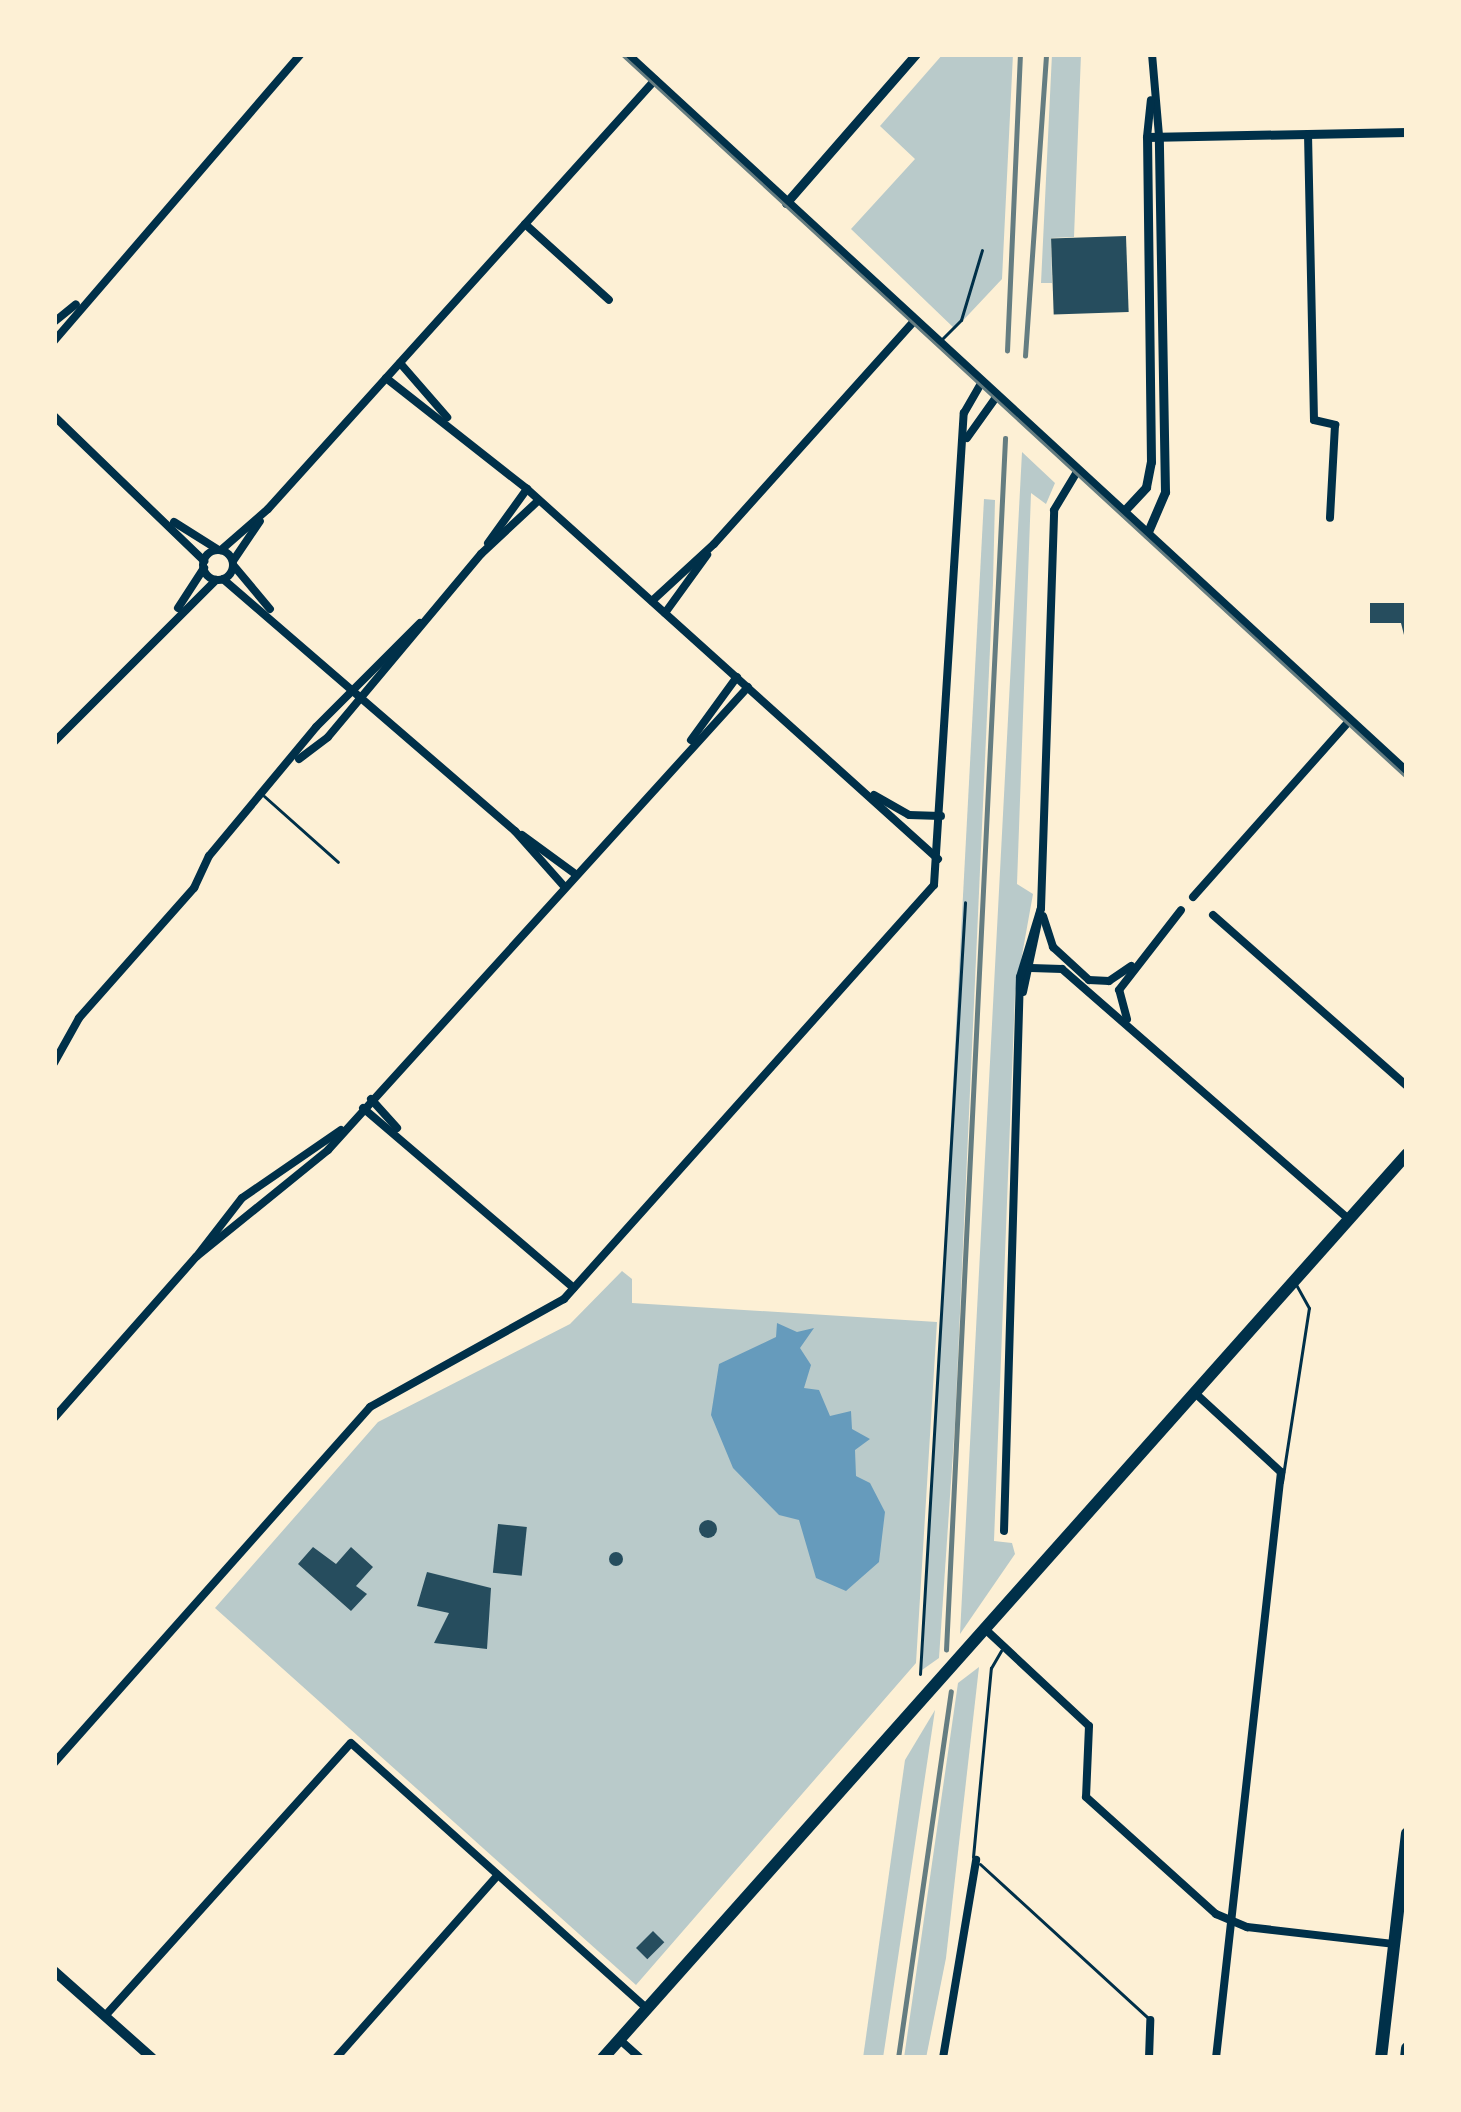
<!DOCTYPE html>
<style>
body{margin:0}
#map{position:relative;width:1461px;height:2112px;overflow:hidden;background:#fdf0d5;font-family:Jost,sans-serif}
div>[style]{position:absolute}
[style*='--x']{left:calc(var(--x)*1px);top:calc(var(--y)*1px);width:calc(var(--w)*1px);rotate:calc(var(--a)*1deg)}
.green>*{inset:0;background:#b9caca}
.water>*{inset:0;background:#669bbc}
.building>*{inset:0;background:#264d5e;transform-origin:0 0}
.round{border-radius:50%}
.path>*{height:3px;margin:-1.5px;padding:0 1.5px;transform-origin:1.5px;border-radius:1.5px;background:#003049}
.service>*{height:3px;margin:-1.5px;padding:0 1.5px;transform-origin:1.5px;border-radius:1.5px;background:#003049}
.minor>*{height:8px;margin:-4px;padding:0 4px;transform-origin:4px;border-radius:4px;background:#003049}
.minor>.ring{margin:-4px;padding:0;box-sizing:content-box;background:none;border:8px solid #003049;border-radius:50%}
.tertiary>*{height:9px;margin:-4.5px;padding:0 4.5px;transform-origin:4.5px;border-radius:4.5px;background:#003049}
.secondary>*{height:10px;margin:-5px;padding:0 5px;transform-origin:5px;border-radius:5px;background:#003049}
.primary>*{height:12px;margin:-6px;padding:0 6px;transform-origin:6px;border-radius:6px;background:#003049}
.trunk>*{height:12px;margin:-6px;padding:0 6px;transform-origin:6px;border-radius:6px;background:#003049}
.tram>*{height:3px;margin:-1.5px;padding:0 1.5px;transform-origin:1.5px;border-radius:1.5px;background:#657d81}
.rail>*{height:4.5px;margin:-2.25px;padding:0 2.25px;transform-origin:2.25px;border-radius:2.25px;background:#657d81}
span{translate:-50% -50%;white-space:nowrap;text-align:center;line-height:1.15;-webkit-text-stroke:10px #fdf0d5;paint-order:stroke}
.frame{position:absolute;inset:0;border:57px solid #fdf0d5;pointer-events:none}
</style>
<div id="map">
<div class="green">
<i style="clip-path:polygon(943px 54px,1013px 54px,1002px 279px,955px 329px,851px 229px,915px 159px,880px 126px)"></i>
<i style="clip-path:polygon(1052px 54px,1081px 54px,1074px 237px,1051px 238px,1052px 283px,1041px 283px)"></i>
<i style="clip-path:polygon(1022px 452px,1055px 483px,1046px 504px,1031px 493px,1017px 884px,1033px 894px,1015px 994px,994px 1541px,1012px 1543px,1015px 1554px,960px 1634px)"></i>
<i style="clip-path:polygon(984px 499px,995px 500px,993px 583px,955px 1423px,939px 1658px,922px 1670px)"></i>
<i style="clip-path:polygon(622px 1271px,632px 1279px,632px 1303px,937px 1322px,916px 1663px,636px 1985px,215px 1608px,378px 1422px,570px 1324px)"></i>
<i style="clip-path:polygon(979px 1667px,946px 1958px,926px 2058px,904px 2058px,958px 1683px)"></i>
<i style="clip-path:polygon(935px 1710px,883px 2058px,863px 2058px,905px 1760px)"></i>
</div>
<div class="water">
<i style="clip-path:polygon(777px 1323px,797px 1332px,814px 1328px,800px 1348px,811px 1365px,804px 1388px,819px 1390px,830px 1416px,851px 1411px,852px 1429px,870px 1439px,855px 1450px,856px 1476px,870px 1483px,885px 1512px,879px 1562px,846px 1591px,816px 1578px,799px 1520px,779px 1515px,733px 1468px,711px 1415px,719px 1364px,776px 1337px)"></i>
</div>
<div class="building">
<i style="left:1126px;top:236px;width:76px;height:75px;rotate:88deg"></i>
<i style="clip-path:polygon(1370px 603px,1407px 603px,1407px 647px,1401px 623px,1370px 623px)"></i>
<i class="round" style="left:699px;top:1520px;width:18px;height:18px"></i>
<i style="left:498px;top:1524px;width:29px;height:49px;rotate:6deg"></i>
<i style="clip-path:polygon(313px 1547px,336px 1564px,351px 1547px,373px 1567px,356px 1586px,367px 1594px,351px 1611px,298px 1564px)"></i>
<i class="round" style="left:609px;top:1552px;width:14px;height:14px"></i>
<i style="clip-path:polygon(427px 1572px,491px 1588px,487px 1649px,434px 1643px,449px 1613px,417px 1606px)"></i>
<i style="left:653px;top:1931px;width:16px;height:24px;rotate:45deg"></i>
</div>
<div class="path">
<i style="--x:920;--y:1674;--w:773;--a:-86.66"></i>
</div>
<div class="service">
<i style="--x:940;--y:341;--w:30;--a:-45"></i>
<i style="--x:961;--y:320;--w:73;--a:-73.3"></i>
<i style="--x:264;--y:796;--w:99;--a:41.7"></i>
<i style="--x:1282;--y:1482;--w:176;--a:-81.2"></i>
<i style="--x:1309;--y:1308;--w:29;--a:-119"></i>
<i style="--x:973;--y:1857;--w:190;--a:-84.6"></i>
<i style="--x:991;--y:1668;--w:20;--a:-60"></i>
<i style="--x:980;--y:1864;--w:229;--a:42.5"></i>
</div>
<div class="minor">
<i style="--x:1152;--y:54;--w:82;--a:85.1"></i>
<i style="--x:1308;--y:134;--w:286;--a:88.8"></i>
<i style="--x:1314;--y:420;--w:22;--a:13"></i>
<i style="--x:1335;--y:425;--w:93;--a:93.1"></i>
<i style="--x:1147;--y:137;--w:37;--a:-84"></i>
<i style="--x:525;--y:224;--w:113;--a:42.1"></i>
<i style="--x:54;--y:322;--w:28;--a:-39"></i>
<i style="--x:54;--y:341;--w:379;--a:-49.3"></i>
<i style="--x:400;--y:363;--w:72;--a:49"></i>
<i style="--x:386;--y:378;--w:179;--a:38.2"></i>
<i style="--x:527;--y:489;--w:553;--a:41.99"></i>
<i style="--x:54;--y:416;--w:209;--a:44"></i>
<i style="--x:967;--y:438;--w:52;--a:-54.5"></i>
<i style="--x:174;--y:522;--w:51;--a:32.1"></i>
<i style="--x:488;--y:543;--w:67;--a:-54.2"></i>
<i class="ring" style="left:203px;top:550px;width:22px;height:22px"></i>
<i style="--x:221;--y:550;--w:62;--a:-41.1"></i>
<i style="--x:268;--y:509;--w:578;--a:-47.95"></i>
<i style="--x:233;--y:561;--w:48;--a:-56"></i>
<i style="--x:234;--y:566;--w:56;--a:50.1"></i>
<i style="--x:223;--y:579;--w:386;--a:40.8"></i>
<i style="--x:515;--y:831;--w:72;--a:48.4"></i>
<i style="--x:652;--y:601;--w:84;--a:-42.6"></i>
<i style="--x:714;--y:544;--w:301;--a:-48.1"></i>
<i style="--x:178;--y:608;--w:48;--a:-57"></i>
<i style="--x:665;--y:613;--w:72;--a:-54.1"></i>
<i style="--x:691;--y:740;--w:78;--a:-53.9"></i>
<i style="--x:54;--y:742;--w:229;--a:-45"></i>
<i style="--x:299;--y:759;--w:36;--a:-37"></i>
<i style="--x:328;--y:737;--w:239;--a:-50.1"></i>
<i style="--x:481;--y:554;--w:79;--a:-43"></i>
<i style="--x:874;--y:795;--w:40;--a:29.7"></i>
<i style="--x:909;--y:815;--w:32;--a:2"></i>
<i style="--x:522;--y:835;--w:64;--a:36.2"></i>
<i style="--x:1193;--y:897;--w:237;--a:-48.4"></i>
<i style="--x:1213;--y:915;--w:259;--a:41.4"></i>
<i style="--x:1043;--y:916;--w:33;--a:72"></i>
<i style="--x:1053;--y:947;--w:49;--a:42.5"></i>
<i style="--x:1089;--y:980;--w:20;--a:3"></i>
<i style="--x:1109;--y:981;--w:27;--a:-34"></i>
<i style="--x:1031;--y:968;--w:31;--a:2"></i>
<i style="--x:1062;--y:969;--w:381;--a:41.1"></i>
<i style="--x:1023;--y:992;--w:86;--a:-77.9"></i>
<i style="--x:1041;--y:908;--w:398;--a:-88.1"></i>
<i style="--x:1054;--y:510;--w:47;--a:-59"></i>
<i style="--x:1127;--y:1019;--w:30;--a:-105"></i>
<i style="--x:1119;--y:990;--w:101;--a:-52.2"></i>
<i style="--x:54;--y:1063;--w:51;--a:-60.9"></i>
<i style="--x:79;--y:1018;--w:174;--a:-48.5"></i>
<i style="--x:194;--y:888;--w:35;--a:-65"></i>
<i style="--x:209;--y:856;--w:168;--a:-50.3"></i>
<i style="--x:316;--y:727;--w:147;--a:-45"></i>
<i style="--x:371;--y:1099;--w:39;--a:48"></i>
<i style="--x:363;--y:1108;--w:277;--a:40.5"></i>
<i style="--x:197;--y:1256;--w:73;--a:-52.2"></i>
<i style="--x:242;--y:1198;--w:120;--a:-34.5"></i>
<i style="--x:1195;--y:1393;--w:117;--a:42.6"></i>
<i style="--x:1281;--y:1472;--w:590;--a:96.33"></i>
<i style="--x:54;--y:1418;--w:215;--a:-48.6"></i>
<i style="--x:196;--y:1257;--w:170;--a:-39"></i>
<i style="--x:328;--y:1150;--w:625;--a:-47.79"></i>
<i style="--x:1004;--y:1531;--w:554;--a:-88.35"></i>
<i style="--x:1020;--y:977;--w:72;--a:-73.1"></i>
<i style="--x:985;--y:1629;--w:142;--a:43"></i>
<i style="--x:1089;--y:1726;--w:71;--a:92.4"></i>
<i style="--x:1086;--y:1797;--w:175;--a:42"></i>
<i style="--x:1216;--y:1914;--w:34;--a:23"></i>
<i style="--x:1247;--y:1927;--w:147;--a:6.6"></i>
<i style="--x:54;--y:1763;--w:476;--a:-48.4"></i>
<i style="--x:370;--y:1407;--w:222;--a:-29.1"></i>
<i style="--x:564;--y:1299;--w:555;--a:-48.21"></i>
<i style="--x:934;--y:885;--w:473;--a:-86.4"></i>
<i style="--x:964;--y:413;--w:36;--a:-60"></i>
<i style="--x:105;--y:2016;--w:367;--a:-48"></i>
<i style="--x:351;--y:1743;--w:397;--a:41.9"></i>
<i style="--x:619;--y:2039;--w:28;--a:42"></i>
<i style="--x:336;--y:2058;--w:244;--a:-48.5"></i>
<i style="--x:943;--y:2058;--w:201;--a:-80.5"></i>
<i style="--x:1149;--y:2058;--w:38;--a:-88"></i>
</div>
<div class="tertiary">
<i style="--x:627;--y:54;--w:1060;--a:42.63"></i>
<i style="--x:786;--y:203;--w:198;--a:-48.9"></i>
<i style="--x:1123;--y:512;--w:34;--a:-47"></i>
<i style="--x:1146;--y:487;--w:25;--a:-79"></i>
<i style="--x:1151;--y:462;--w:325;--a:-90.7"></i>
<i style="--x:1147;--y:137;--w:260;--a:-1.1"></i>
<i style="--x:1147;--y:534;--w:46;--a:-66.8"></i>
<i style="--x:1165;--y:492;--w:356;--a:-91"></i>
</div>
<div class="secondary">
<i style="--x:54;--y:1971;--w:131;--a:41.6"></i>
</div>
<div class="primary">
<i style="--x:603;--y:2058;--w:1210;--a:-48.35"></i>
<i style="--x:1381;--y:2058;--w:226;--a:-83.4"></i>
</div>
<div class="trunk">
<i style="--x:1406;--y:2058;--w:10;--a:-84"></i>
</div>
<div class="tram">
<i style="--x:621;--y:54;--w:1069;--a:42.65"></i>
</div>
<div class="rail">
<i style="--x:1007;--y:351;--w:297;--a:-87.5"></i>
<i style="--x:1025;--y:356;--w:303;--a:-86"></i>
<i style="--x:946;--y:1650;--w:1213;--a:-87.21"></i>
<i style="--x:898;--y:2058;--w:370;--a:-81.8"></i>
</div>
<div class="frame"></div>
</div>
